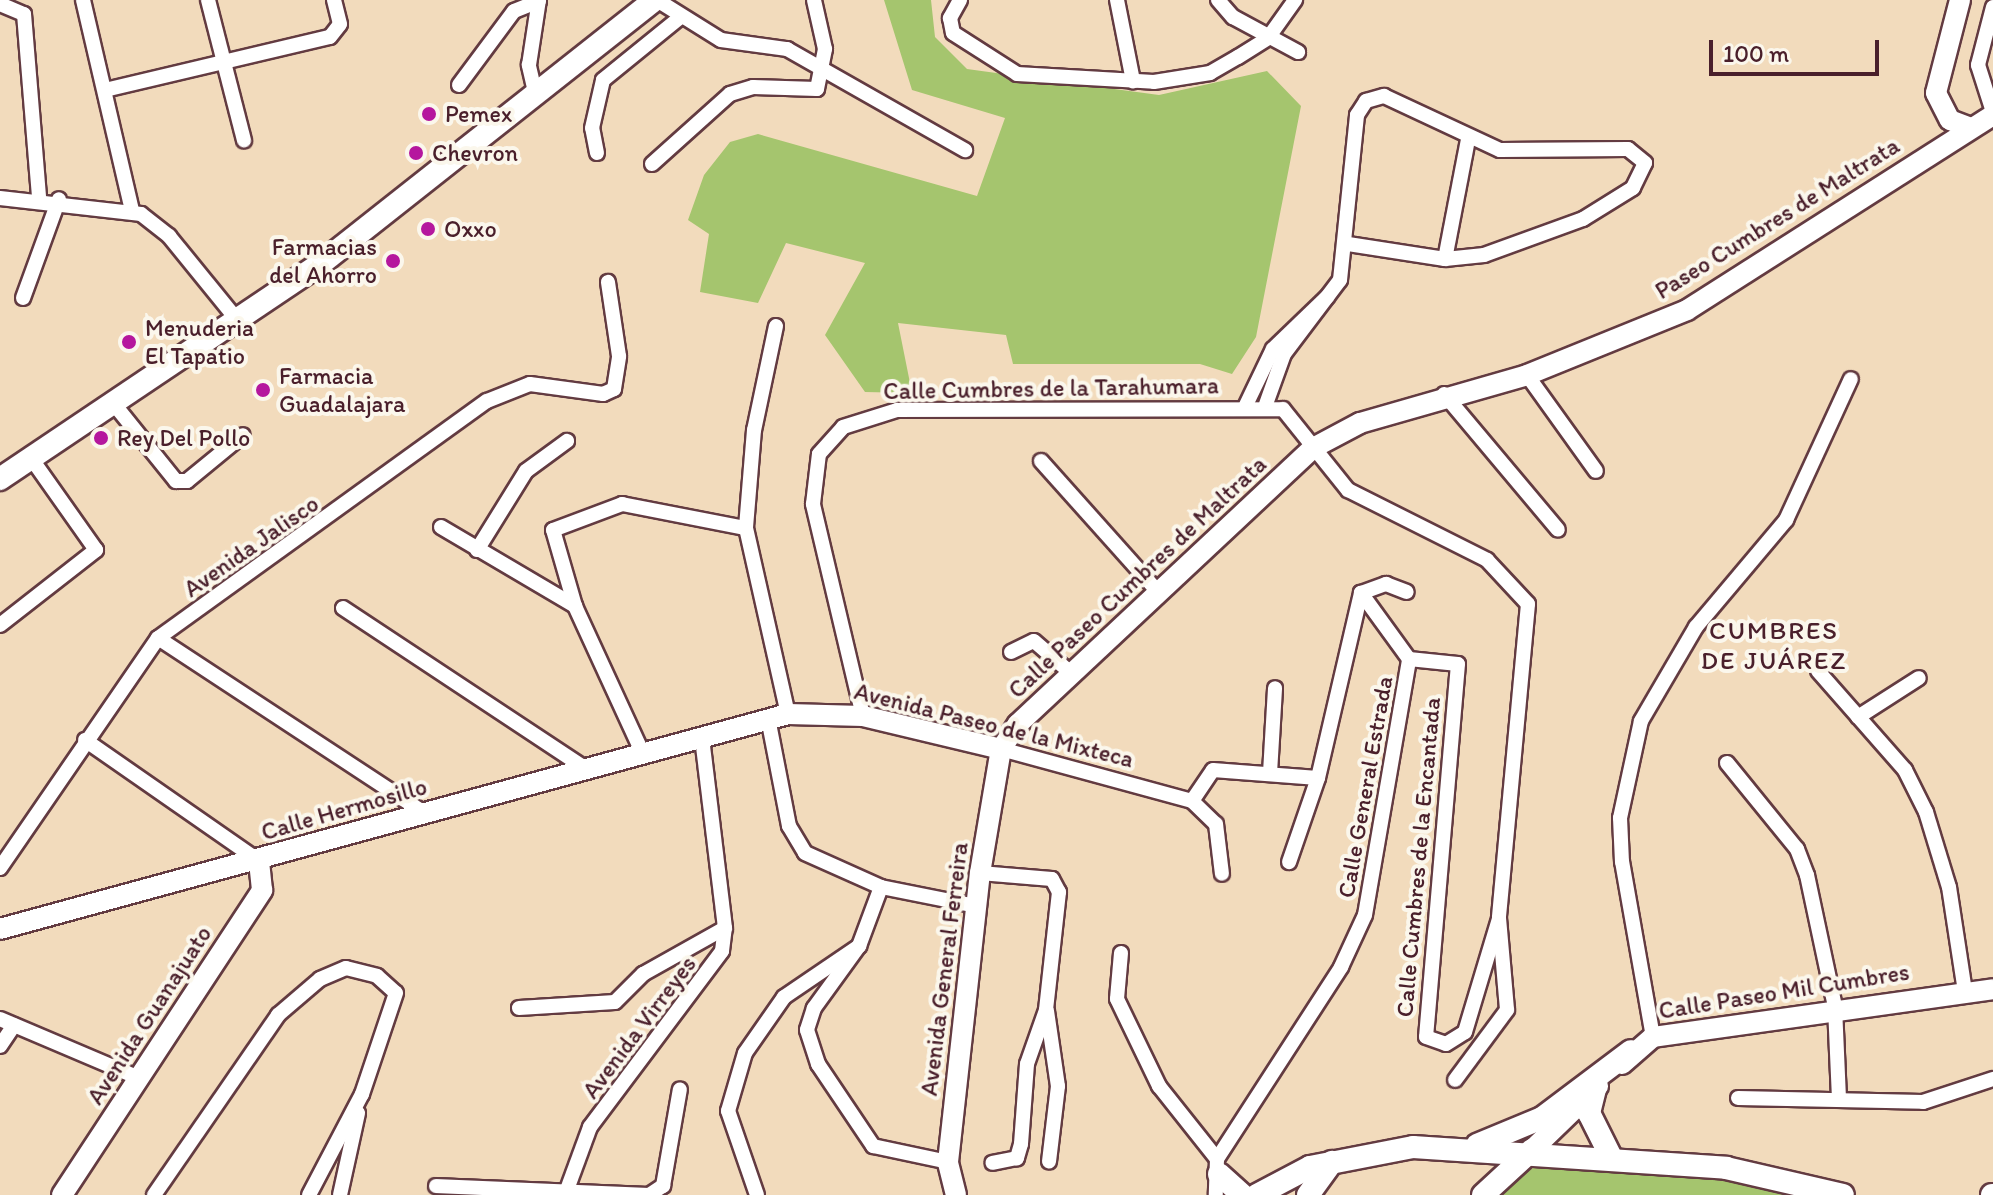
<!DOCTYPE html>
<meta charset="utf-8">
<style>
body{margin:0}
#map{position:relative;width:1993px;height:1195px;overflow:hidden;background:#f2dbbc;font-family:Itim,sans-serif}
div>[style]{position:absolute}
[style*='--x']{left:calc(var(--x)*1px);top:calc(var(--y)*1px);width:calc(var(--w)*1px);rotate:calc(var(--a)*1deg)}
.green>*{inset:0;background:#a5c56e}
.roads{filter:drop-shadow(2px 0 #633b41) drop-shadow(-2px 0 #633b41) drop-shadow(0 2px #633b41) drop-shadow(0 -2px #633b41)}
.street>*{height:14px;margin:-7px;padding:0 7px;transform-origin:7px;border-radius:7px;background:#fff}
.secondary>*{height:20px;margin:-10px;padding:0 10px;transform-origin:10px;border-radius:10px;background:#fff}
.primary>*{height:22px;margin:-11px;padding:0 11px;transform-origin:11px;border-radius:11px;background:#fff}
.dots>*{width:22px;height:22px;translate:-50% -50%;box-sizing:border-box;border:4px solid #fbf7ec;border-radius:50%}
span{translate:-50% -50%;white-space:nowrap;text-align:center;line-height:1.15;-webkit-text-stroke:8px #fbf7ec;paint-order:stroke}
.poi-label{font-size:24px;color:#4a1f2b}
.left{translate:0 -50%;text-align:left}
.right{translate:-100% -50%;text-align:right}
.street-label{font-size:24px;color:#4a1f2b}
.neighbourhood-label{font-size:26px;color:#4a1f2b;letter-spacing:2px}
.scale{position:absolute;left:1709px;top:40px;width:170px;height:36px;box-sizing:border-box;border:4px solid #4a1f2b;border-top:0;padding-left:10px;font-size:24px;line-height:28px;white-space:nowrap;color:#4a1f2b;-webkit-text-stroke:6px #fbf7ec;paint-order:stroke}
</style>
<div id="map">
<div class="green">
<i style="clip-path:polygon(884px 0,931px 0,935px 37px,967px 69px,1159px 95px,1267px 71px,1301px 106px,1256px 337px,1232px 374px,1200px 364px,1013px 364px,1006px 335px,898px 323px,912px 393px,865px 392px,825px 335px,865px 263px,786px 243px,758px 303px,700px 292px,709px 234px,688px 220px,704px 175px,730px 142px,758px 134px,977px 196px,1005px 118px,912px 90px)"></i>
<i style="clip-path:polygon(1538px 1166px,1671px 1168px,1825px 1195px,1501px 1195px,1519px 1174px)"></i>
</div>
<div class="roads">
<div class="street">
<i style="--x:83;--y:0;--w:216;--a:76.9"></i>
<i style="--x:208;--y:0;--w:145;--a:75.6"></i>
<i style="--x:657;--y:0;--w:75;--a:32"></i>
<i style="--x:721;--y:40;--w:67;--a:7.8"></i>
<i style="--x:787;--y:49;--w:205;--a:29.6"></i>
<i style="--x:960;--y:0;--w:21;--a:119"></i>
<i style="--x:950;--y:18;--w:15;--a:79"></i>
<i style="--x:953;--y:33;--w:76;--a:32.6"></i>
<i style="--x:1017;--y:74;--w:137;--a:3.3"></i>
<i style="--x:1154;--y:82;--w:57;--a:-9.1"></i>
<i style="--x:1210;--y:73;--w:32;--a:-30"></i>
<i style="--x:1238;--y:57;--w:36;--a:-32"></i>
<i style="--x:1268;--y:38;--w:47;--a:-54.6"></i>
<i style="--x:1117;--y:0;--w:83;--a:78.8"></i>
<i style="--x:1218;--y:0;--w:23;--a:49"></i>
<i style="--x:1233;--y:17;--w:74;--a:28.3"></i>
<i style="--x:0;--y:4;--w:26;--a:23"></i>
<i style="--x:24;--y:14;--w:184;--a:85.3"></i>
<i style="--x:1993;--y:7;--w:60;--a:104.5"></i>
<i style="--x:1978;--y:65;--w:49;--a:72.3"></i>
<i style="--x:459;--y:85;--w:92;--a:-53.4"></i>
<i style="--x:514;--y:11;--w:27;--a:-22"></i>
<i style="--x:105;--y:90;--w:231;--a:-13.3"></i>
<i style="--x:330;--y:37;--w:16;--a:-52"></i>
<i style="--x:340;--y:24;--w:25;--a:-104"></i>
<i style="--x:535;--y:92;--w:28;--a:-103"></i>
<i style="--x:529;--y:65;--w:66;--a:-81.3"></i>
<i style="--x:597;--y:153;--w:25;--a:-101"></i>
<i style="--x:592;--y:128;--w:49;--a:-77.1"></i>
<i style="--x:603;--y:80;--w:97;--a:-39.1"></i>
<i style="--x:652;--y:164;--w:105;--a:-41.9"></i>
<i style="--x:730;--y:94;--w:24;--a:-17"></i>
<i style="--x:753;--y:87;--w:64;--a:1.8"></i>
<i style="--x:817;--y:89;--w:41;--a:-78.7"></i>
<i style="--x:825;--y:49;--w:50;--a:-102.7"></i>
<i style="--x:0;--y:198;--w:142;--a:6.5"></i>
<i style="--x:141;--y:214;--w:36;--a:38"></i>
<i style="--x:169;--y:236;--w:109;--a:50.9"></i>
<i style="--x:1445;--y:259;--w:122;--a:-79.1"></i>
<i style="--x:23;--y:298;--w:105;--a:-70"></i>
<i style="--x:776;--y:326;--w:106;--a:101.9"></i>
<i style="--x:754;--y:430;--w:98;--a:94.7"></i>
<i style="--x:746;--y:528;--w:191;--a:77.3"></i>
<i style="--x:1527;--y:375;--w:118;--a:54.3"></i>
<i style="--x:1444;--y:394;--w:177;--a:50"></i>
<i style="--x:114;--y:404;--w:99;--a:51.2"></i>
<i style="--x:176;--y:481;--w:11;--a:0"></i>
<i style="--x:187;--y:481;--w:72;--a:-39.4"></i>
<i style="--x:1266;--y:404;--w:53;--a:-70.2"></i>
<i style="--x:1284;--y:354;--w:93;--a:-52.9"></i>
<i style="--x:1340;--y:280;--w:166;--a:-84.1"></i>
<i style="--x:1357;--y:115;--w:17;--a:-57"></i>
<i style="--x:1366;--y:101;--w:19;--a:-16"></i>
<i style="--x:1384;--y:96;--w:128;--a:25"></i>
<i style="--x:1500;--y:150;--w:128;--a:-0.4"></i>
<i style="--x:1628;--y:149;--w:22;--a:39"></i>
<i style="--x:1645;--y:163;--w:28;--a:116"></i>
<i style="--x:1633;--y:188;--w:59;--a:148.2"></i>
<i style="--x:1583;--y:219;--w:105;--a:160"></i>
<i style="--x:1484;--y:255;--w:39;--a:174"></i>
<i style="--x:1445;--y:259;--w:98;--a:-171.2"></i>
<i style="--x:1246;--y:405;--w:62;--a:-64.3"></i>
<i style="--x:1273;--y:349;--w:75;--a:-43.9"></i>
<i style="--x:1041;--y:461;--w:177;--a:48.2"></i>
<i style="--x:441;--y:527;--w:156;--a:30.5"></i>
<i style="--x:477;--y:550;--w:93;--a:-58.2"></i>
<i style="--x:526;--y:471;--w:51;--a:-36.2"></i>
<i style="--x:1361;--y:593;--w:27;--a:-20"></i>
<i style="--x:1386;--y:584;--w:22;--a:21"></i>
<i style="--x:343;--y:608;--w:291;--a:33.5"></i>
<i style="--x:0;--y:625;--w:122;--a:-38"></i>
<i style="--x:96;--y:550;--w:113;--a:-125.2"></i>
<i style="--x:158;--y:638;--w:318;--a:33.3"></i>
<i style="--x:1011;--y:652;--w:25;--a:-26"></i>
<i style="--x:1034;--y:641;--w:50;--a:41"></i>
<i style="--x:1409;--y:659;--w:49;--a:5.8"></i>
<i style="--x:1458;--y:664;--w:374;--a:94.9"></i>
<i style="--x:1426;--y:1037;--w:21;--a:19"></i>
<i style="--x:1446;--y:1044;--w:22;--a:-32"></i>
<i style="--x:1465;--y:1032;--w:118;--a:-73.3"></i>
<i style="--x:1818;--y:671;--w:132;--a:48.7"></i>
<i style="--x:1905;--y:770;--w:47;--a:63.4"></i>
<i style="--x:1926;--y:812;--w:78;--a:73"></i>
<i style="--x:1949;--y:887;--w:105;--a:81.3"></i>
<i style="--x:863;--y:716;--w:218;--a:-103.3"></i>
<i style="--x:813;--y:504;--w:50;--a:-83.2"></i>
<i style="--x:819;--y:454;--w:36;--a:-48"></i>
<i style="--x:843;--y:427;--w:57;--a:-17.5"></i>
<i style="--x:897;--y:410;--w:386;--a:-0.1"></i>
<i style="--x:1283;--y:409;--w:104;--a:51.3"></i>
<i style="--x:1348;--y:490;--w:156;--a:26.7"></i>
<i style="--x:1487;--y:560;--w:60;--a:47"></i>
<i style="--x:1528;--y:604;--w:315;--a:95.3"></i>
<i style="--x:1499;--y:918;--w:92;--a:85"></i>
<i style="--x:1507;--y:1010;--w:87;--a:126.6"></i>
<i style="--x:1858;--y:717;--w:72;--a:-32.6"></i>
<i style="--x:768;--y:718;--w:110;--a:79"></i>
<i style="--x:789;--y:826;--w:31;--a:59"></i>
<i style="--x:805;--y:853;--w:83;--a:24.1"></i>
<i style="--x:881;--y:887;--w:97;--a:11.3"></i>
<i style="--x:85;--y:740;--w:212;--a:34.8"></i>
<i style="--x:1001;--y:749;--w:198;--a:15.2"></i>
<i style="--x:1192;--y:801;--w:33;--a:44"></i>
<i style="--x:1216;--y:824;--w:50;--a:83.2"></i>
<i style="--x:643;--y:754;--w:163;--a:-114.7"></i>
<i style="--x:575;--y:606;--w:79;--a:-106.1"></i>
<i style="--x:553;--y:530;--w:74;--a:-20.6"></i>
<i style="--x:622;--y:504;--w:126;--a:11"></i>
<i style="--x:1727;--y:763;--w:111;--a:50.9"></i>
<i style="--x:1797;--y:849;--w:28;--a:69"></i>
<i style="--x:1807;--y:875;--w:135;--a:78"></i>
<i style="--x:1835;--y:1007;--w:93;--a:87.5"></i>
<i style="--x:1270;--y:773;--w:85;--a:-86.6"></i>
<i style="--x:1192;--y:801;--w:37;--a:-56"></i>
<i style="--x:1213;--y:770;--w:105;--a:4.4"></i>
<i style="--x:0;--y:868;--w:279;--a:-55.5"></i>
<i style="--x:158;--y:638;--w:405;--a:-35.8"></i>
<i style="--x:487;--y:401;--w:46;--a:-21.6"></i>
<i style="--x:530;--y:384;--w:74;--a:7.8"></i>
<i style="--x:603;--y:394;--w:12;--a:-24"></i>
<i style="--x:614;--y:389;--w:33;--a:-81"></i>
<i style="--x:619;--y:356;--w:75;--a:-98.5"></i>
<i style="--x:980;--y:873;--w:72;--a:4.8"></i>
<i style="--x:1052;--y:879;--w:15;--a:62"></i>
<i style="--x:1059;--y:892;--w:119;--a:96.3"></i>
<i style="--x:1046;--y:1010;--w:57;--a:109.4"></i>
<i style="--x:1027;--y:1064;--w:80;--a:94.3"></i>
<i style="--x:1021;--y:1144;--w:15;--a:106"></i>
<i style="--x:1017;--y:1158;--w:25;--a:169"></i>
<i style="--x:881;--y:887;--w:63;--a:110.4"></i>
<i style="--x:859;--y:946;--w:77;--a:126"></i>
<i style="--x:814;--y:1008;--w:23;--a:108"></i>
<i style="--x:807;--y:1030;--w:36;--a:72"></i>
<i style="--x:818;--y:1064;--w:99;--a:56.1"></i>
<i style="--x:873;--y:1146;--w:77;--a:12"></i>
<i style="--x:1121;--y:953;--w:46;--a:95"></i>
<i style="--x:1117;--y:999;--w:97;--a:64.2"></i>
<i style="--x:1159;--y:1086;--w:93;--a:51.5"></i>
<i style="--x:1217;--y:1159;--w:36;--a:92"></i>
<i style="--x:519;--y:1008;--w:96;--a:-3.6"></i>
<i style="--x:615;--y:1002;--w:40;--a:-45"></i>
<i style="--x:643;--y:974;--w:94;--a:-29.3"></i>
<i style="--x:1047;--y:1011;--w:76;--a:81.7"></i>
<i style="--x:1058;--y:1086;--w:76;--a:96.8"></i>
<i style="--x:0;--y:1019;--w:151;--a:23"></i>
<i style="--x:1653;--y:1037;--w:178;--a:-100"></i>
<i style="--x:1622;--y:862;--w:44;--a:-92.6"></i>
<i style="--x:1620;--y:818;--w:99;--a:-77.8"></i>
<i style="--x:1641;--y:721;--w:109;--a:-59.7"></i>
<i style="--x:1696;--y:627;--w:140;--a:-49.9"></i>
<i style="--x:1786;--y:520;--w:155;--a:-65.3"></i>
<i style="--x:0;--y:1046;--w:25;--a:-56"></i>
<i style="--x:1738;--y:1098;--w:185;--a:1.2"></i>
<i style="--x:1923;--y:1102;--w:74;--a:-18.2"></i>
<i style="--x:1217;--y:1159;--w:229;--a:-57.1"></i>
<i style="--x:1341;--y:967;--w:57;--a:-65.2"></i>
<i style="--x:1365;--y:915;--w:260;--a:-80.2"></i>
<i style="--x:1409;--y:659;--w:82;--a:-126"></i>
<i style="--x:1361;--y:593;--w:190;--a:103.1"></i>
<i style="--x:1318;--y:778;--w:89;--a:109"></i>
<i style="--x:436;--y:1186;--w:212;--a:2.4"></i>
<i style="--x:154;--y:1195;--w:219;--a:-55.4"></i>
<i style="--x:278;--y:1015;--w:55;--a:-40.6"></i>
<i style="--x:320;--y:979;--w:28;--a:-23"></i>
<i style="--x:346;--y:968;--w:32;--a:14"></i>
<i style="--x:377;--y:976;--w:25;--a:42"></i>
<i style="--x:396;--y:993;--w:107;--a:108.6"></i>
<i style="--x:362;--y:1094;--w:114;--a:117.7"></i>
<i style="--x:340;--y:1195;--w:84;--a:-77.6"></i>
<i style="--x:565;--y:1195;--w:72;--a:-69.8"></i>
<i style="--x:590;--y:1127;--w:220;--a:-53.1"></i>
<i style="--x:722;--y:951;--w:23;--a:-83"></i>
<i style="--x:725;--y:928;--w:191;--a:-96.9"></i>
<i style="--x:649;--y:1195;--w:17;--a:-33"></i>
<i style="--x:663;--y:1186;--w:98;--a:-80.1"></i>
<i style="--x:757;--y:1195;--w:89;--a:-109"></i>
<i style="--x:728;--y:1111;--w:60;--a:-73.7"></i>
<i style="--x:745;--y:1053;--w:68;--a:-55.1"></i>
<i style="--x:784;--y:997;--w:91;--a:-34.2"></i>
</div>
<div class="secondary">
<i style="--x:1960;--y:0;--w:96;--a:104.5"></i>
<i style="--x:1936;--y:93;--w:30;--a:63"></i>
<i style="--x:1950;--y:120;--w:19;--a:21"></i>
<i style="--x:0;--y:929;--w:817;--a:-15.26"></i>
<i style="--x:788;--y:714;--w:75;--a:1.5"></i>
<i style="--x:863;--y:716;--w:142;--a:13.4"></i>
<i style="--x:1622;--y:1064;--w:41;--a:-41.1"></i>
<i style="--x:1653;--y:1037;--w:343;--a:-8"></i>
<i style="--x:1532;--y:1150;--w:92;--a:-44.1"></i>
<i style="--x:62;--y:1195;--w:365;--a:-56.7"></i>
<i style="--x:262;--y:890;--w:29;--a:-96"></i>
<i style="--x:956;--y:1195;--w:34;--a:-104"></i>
<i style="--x:948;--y:1162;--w:291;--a:-83.7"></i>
<i style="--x:980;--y:873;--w:126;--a:-80.4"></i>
<i style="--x:1001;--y:749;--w:30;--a:-56"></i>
<i style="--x:1018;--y:724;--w:404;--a:-43.1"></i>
<i style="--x:1313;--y:448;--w:53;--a:-28"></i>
<i style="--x:1360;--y:423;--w:174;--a:-16"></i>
<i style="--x:1527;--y:375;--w:173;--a:-22.1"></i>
<i style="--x:1687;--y:310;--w:363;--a:-32.5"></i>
</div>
<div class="primary">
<i style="--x:0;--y:479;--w:384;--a:-33.9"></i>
<i style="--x:319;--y:265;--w:428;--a:-38.3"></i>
<i style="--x:1595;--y:1089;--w:25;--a:104"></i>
<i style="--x:1589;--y:1113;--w:49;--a:63.4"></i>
<i style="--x:1477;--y:1145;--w:70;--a:-22.6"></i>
<i style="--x:1542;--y:1118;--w:111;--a:-37"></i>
<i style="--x:1219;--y:1174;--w:31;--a:42"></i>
<i style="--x:1257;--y:1195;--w:60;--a:-27.8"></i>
<i style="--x:1310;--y:1167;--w:105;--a:-11"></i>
<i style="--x:1413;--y:1147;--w:314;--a:3.8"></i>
<i style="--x:1726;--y:1168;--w:120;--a:13"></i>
<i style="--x:1308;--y:1195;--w:41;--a:-54"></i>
<i style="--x:1483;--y:1195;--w:67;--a:-42.6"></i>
<i style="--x:1992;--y:1195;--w:1;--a:0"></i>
</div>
</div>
<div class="dots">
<i style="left:429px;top:114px;background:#b5179e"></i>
<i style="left:416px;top:153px;background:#b5179e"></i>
<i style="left:428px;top:229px;background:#b5179e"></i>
<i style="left:393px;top:261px;background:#b5179e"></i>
<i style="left:129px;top:342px;background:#b5179e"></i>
<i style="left:263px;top:390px;background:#b5179e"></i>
<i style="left:101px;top:438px;background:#b5179e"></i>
</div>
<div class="poi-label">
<span class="left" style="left:445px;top:114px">Pemex</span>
<span class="left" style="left:432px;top:153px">Chevron</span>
<span class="left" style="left:444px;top:229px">Oxxo</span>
<span class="right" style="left:377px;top:261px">Farmacias<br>del Ahorro</span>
<span class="left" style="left:145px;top:342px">Menuderia<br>El Tapatio</span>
<span class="left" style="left:279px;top:390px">Farmacia<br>Guadalajara</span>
<span class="left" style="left:117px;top:438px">Rey Del Pollo</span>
</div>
<div class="street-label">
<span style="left:1777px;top:218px;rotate:-32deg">Paseo Cumbres de Maltrata</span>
<span style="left:1051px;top:388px;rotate:-1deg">Calle Cumbres de la Tarahumara</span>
<span style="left:251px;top:546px;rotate:-35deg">Avenida Jalisco</span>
<span style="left:1137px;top:577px;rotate:-43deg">Calle Paseo Cumbres de Maltrata</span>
<span style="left:994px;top:725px;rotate:14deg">Avenida Paseo de la Mixteca</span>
<span style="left:1365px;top:787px;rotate:-80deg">Calle General Estrada</span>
<span style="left:344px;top:809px;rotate:-16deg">Calle Hermosillo</span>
<span style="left:1418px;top:857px;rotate:-85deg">Calle Cumbres de la Encantada</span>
<span style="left:944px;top:969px;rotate:-83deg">Avenida General Ferreira</span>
<span style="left:1784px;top:991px;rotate:-9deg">Calle Paseo Mil Cumbres</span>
<span style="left:149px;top:1015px;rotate:-57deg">Avenida Guanajuato</span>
<span style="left:639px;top:1027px;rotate:-53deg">Avenida Virreyes</span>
</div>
<div class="neighbourhood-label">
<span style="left:1774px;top:646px">CUMBRES<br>DE JUÁREZ</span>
</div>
<div class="scale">100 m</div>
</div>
